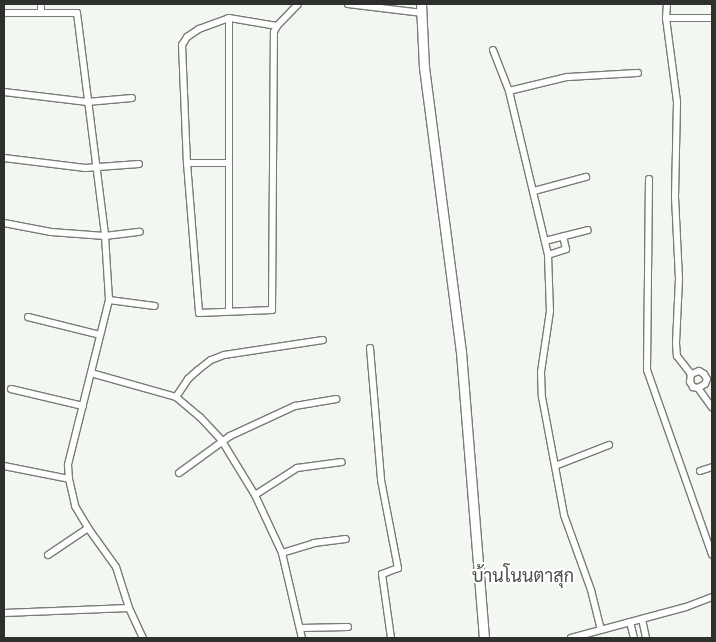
<!DOCTYPE html>
<meta charset="utf-8">
<style>
body{margin:0}
#map{position:relative;width:716px;height:642px;overflow:hidden;background:#f3f7f1;font-family:"Alegreya Sans",Sarabun,sans-serif}
div>[style]{position:absolute}
[style*='--x']{left:calc(var(--x)*1px);top:calc(var(--y)*1px);width:calc(var(--w)*1px);rotate:calc(var(--a)*1deg)}
.roads{filter:drop-shadow(1px 0 #787c76) drop-shadow(-1px 0 #787c76) drop-shadow(0 1px #787c76) drop-shadow(0 -1px #787c76)}
.street>*{height:6px;margin:-3px;padding:0 3px;transform-origin:3px;border-radius:3px;background:#fff}
.secondary>*{height:9px;margin:-4.5px;padding:0 4.5px;transform-origin:4.5px;border-radius:4.5px;background:#fff}
span{translate:-50% -50%;white-space:nowrap;text-align:center;line-height:1.15;-webkit-text-stroke:4px #fff;paint-order:stroke}
.quarter-label{font-size:18px;color:#4c4f4a}
.frame{position:absolute;inset:0;border:5px solid #2e302d;pointer-events:none}
</style>
<div id="map">
<div class="roads">
<div class="street">
<i style="--x:41;--y:4;--w:9;--a:90"></i>
<i style="--x:348;--y:4;--w:75;--a:6.9"></i>
<i style="--x:667;--y:4;--w:14;--a:94"></i>
<i style="--x:666;--y:18;--w:85;--a:82.5"></i>
<i style="--x:677;--y:102;--w:95;--a:91.2"></i>
<i style="--x:675;--y:197;--w:82;--a:87.2"></i>
<i style="--x:679;--y:279;--w:64;--a:92.7"></i>
<i style="--x:676;--y:343;--w:13;--a:86"></i>
<i style="--x:677;--y:356;--w:23;--a:52"></i>
<i style="--x:4;--y:13;--w:73;--a:0"></i>
<i style="--x:77;--y:13;--w:225;--a:82.8"></i>
<i style="--x:105;--y:236;--w:64;--a:86.4"></i>
<i style="--x:109;--y:300;--w:170;--a:104"></i>
<i style="--x:68;--y:465;--w:14;--a:86"></i>
<i style="--x:69;--y:479;--w:28;--a:77"></i>
<i style="--x:75;--y:506;--w:26;--a:59"></i>
<i style="--x:88;--y:528;--w:48;--a:54.3"></i>
<i style="--x:116;--y:567;--w:43;--a:72.4"></i>
<i style="--x:129;--y:608;--w:33;--a:65"></i>
<i style="--x:229;--y:18;--w:293;--a:90"></i>
<i style="--x:666;--y:18;--w:46;--a:0"></i>
<i style="--x:277;--y:26;--w:49;--a:-170.5"></i>
<i style="--x:229;--y:18;--w:32;--a:160"></i>
<i style="--x:199;--y:29;--w:14;--a:146"></i>
<i style="--x:187;--y:37;--w:9;--a:122"></i>
<i style="--x:182;--y:45;--w:118;--a:87.6"></i>
<i style="--x:187;--y:163;--w:150;--a:85.4"></i>
<i style="--x:199;--y:313;--w:73;--a:-2.4"></i>
<i style="--x:272;--y:310;--w:278;--a:-89.6"></i>
<i style="--x:274;--y:32;--w:7;--a:-63"></i>
<i style="--x:277;--y:26;--w:30;--a:-46"></i>
<i style="--x:493;--y:50;--w:44;--a:68.7"></i>
<i style="--x:509;--y:91;--w:169;--a:76.6"></i>
<i style="--x:548;--y:255;--w:56;--a:88"></i>
<i style="--x:550;--y:311;--w:62;--a:98.4"></i>
<i style="--x:541;--y:372;--w:25;--a:88"></i>
<i style="--x:542;--y:397;--w:120;--a:79.4"></i>
<i style="--x:564;--y:515;--w:80;--a:70.2"></i>
<i style="--x:591;--y:590;--w:41;--a:76"></i>
<i style="--x:509;--y:91;--w:60;--a:-13.6"></i>
<i style="--x:567;--y:77;--w:71;--a:-3.2"></i>
<i style="--x:4;--y:92;--w:84;--a:6.9"></i>
<i style="--x:87;--y:102;--w:45;--a:-5.1"></i>
<i style="--x:4;--y:158;--w:82;--a:7"></i>
<i style="--x:85;--y:168;--w:54;--a:-4.2"></i>
<i style="--x:187;--y:163;--w:42;--a:0"></i>
<i style="--x:649;--y:179;--w:191;--a:90.6"></i>
<i style="--x:647;--y:370;--w:196;--a:70.6"></i>
<i style="--x:534;--y:191;--w:54;--a:-15.1"></i>
<i style="--x:4;--y:223;--w:48;--a:10.8"></i>
<i style="--x:51;--y:232;--w:54;--a:4.2"></i>
<i style="--x:105;--y:236;--w:35;--a:-7"></i>
<i style="--x:545;--y:241;--w:44;--a:-14.3"></i>
<i style="--x:548;--y:255;--w:19;--a:-18"></i>
<i style="--x:566;--y:249;--w:13;--a:-103"></i>
<i style="--x:109;--y:300;--w:46;--a:7.4"></i>
<i style="--x:28;--y:317;--w:74;--a:14"></i>
<i style="--x:370;--y:348;--w:132;--a:85.2"></i>
<i style="--x:381;--y:480;--w:90;--a:79.1"></i>
<i style="--x:398;--y:568;--w:17;--a:159"></i>
<i style="--x:382;--y:574;--w:65;--a:82"></i>
<i style="--x:91;--y:373;--w:88;--a:15.8"></i>
<i style="--x:176;--y:397;--w:31;--a:40"></i>
<i style="--x:200;--y:417;--w:33;--a:47"></i>
<i style="--x:222;--y:441;--w:63;--a:58.6"></i>
<i style="--x:255;--y:495;--w:64;--a:65"></i>
<i style="--x:282;--y:553;--w:87;--a:76.8"></i>
<i style="--x:698;--y:388;--w:8;--a:-30"></i>
<i style="--x:705;--y:384;--w:5;--a:-68"></i>
<i style="--x:707;--y:379;--w:6;--a:-121"></i>
<i style="--x:704;--y:374;--w:6;--a:-149"></i>
<i style="--x:699;--y:371;--w:9;--a:159"></i>
<i style="--x:691;--y:374;--w:8;--a:97"></i>
<i style="--x:690;--y:382;--w:6;--a:59"></i>
<i style="--x:693;--y:387;--w:5;--a:11"></i>
<i style="--x:698;--y:388;--w:24;--a:54"></i>
<i style="--x:11;--y:389;--w:74;--a:13.3"></i>
<i style="--x:176;--y:397;--w:22;--a:-56"></i>
<i style="--x:188;--y:379;--w:13;--a:-42"></i>
<i style="--x:198;--y:370;--w:16;--a:-38"></i>
<i style="--x:211;--y:360;--w:14;--a:-21"></i>
<i style="--x:224;--y:355;--w:100;--a:-8.6"></i>
<i style="--x:4;--y:466;--w:66;--a:11.3"></i>
<i style="--x:555;--y:466;--w:58;--a:-21.3"></i>
<i style="--x:700;--y:471;--w:13;--a:-18"></i>
<i style="--x:179;--y:473;--w:63;--a:-36"></i>
<i style="--x:230;--y:436;--w:72;--a:-24.8"></i>
<i style="--x:295;--y:406;--w:42;--a:-9.7"></i>
<i style="--x:255;--y:495;--w:50;--a:-32.7"></i>
<i style="--x:297;--y:468;--w:45;--a:-7.6"></i>
<i style="--x:282;--y:553;--w:34;--a:-17"></i>
<i style="--x:314;--y:543;--w:32;--a:-7"></i>
<i style="--x:48;--y:555;--w:48;--a:-34"></i>
<i style="--x:4;--y:613;--w:125;--a:-2.3"></i>
<i style="--x:642;--y:619;--w:19;--a:78"></i>
<i style="--x:630;--y:622;--w:16;--a:76"></i>
<i style="--x:301;--y:628;--w:47;--a:-1.2"></i>
<i style="--x:571;--y:638;--w:119;--a:-15.1"></i>
<i style="--x:686;--y:607;--w:28;--a:-21"></i>
</div>
<div class="secondary">
<i style="--x:421;--y:4;--w:63;--a:87.3"></i>
<i style="--x:424;--y:67;--w:287;--a:82.6"></i>
<i style="--x:461;--y:352;--w:287;--a:85.4"></i>
</div>
</div>
<div class="quarter-label">
<span style="left:523px;top:577px">บ้านโนนตาสุก</span>
</div>
<div class="frame"></div>
</div>
